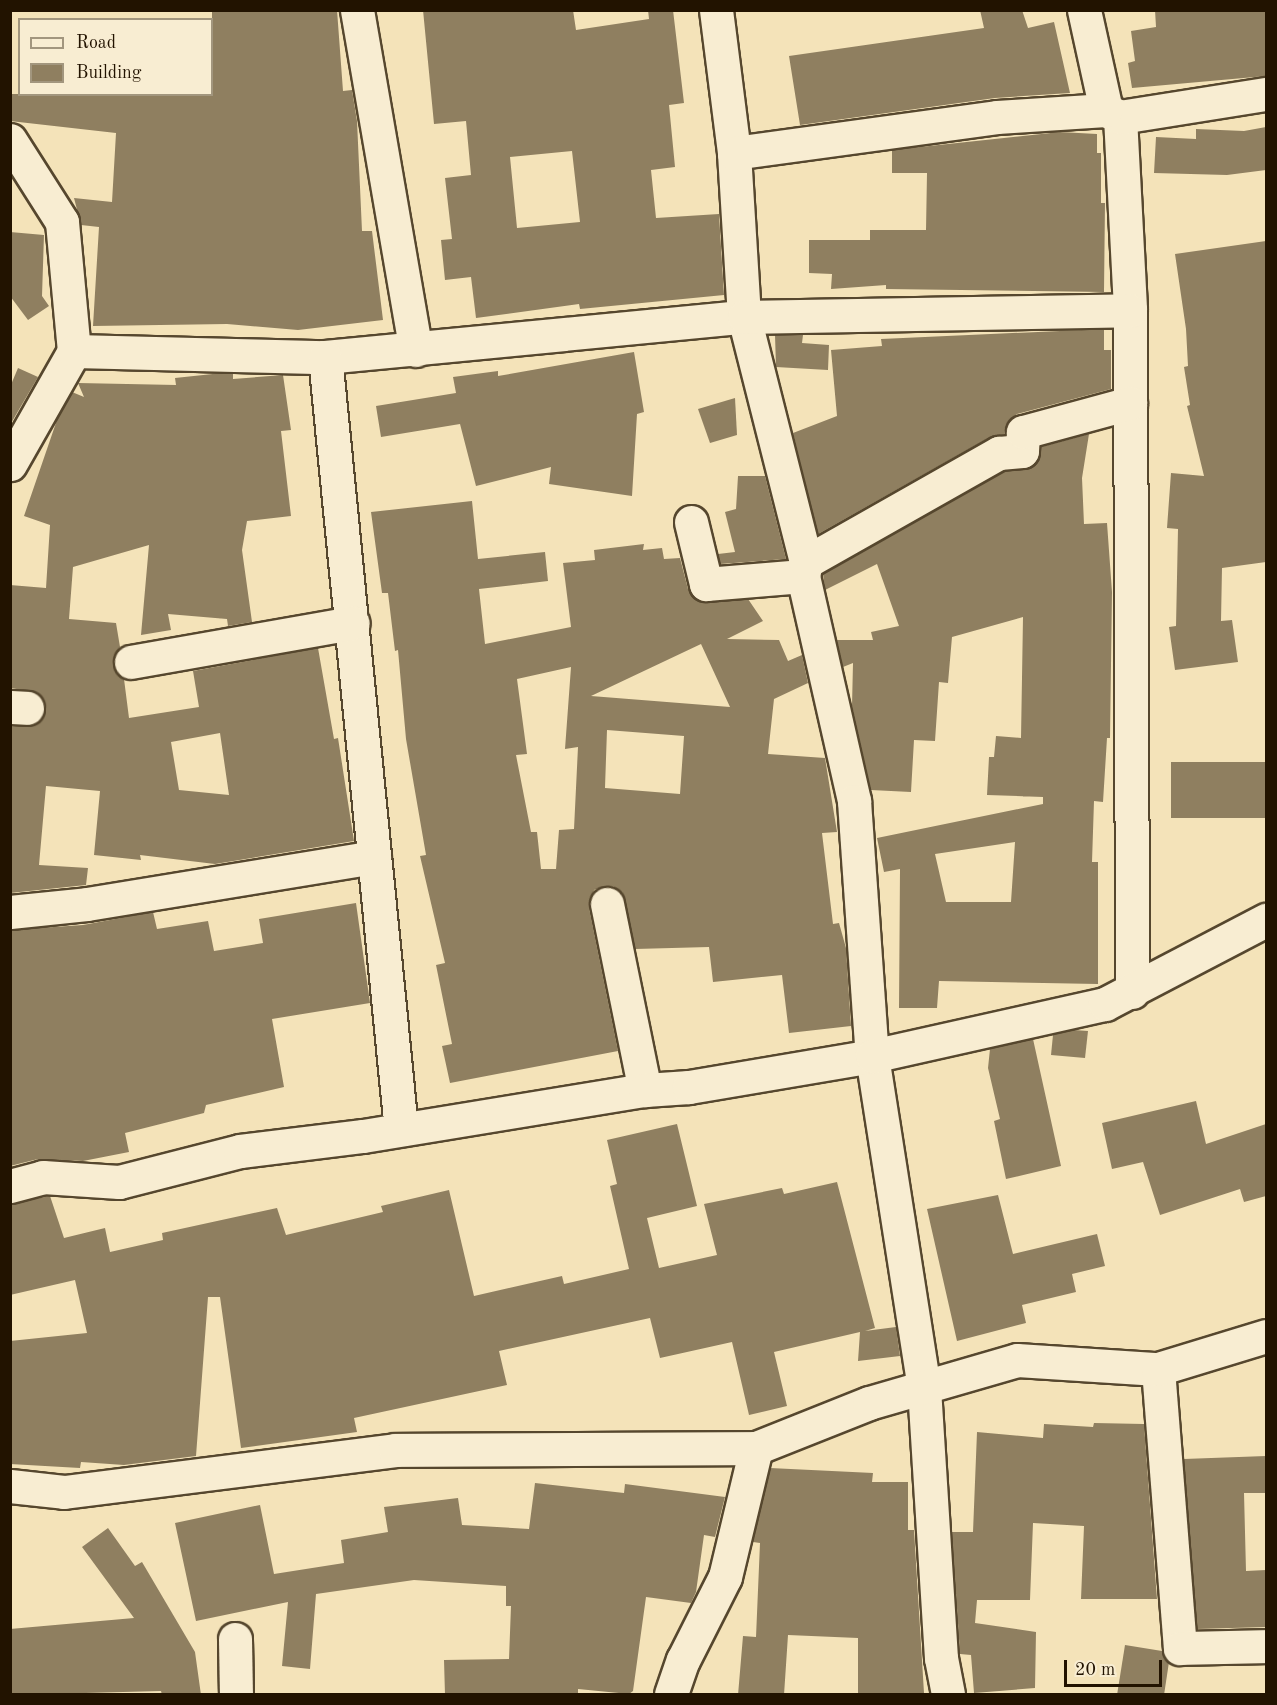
<!DOCTYPE html>
<style>
body{margin:0}
#map{position:relative;width:1277px;height:1705px;overflow:hidden;background:#f4e3b9;font-family:"Old Standard TT",serif}
div>[style]{position:absolute}
[style*='--x']{left:calc(var(--x)*1px);top:calc(var(--y)*1px);width:calc(var(--w)*1px);rotate:calc(var(--a)*1deg)}
.building>*{inset:0;background:#8f7f60;transform-origin:0 0}
.roads{filter:drop-shadow(2px 0 #56472e) drop-shadow(-2px 0 #56472e) drop-shadow(0 2px #56472e) drop-shadow(0 -2px #56472e)}
.minor>*{height:33px;margin:-16.5px;padding:0 16.5px;transform-origin:16.5px;border-radius:16.5px;background:#f8edd2}
span{translate:-50% -50%;white-space:nowrap;text-align:center;line-height:1.15;-webkit-text-stroke:4.5px #f8edd2;paint-order:stroke}
.frame{position:absolute;inset:0;border:12px solid #221300;pointer-events:none}
.legend{position:absolute;left:18px;top:18px;width:195px;height:78px;box-sizing:border-box;background:#f8edd2;border:2px solid #a2967e;margin:0;padding:8px 10px;list-style:none;font-size:18px;color:#221300}
.legend li{display:flex;align-items:center;gap:12px;height:30px}
.legend b{width:30px;border:2px solid #a2967e}
.scale{position:absolute;left:1064px;top:1660px;width:98px;height:27px;box-sizing:border-box;border:3px solid #221300;border-top:0;padding-left:8px;font-size:18px;line-height:21px;white-space:nowrap;color:#221300;-webkit-text-stroke:4px #f8edd2;paint-order:stroke}
</style>
<div id="map">
<div class="building">
<i style="clip-path:polygon(212px 10px,337px 10px,343px 91px,352px 90px,357px 121px,362px 231px,372px 231px,383px 320px,298px 330px,227px 324px,93px 326px,99px 227px,81px 225px,74px 198px,112px 202px,116px 133px,10px 121px,10px 94px,212px 94px)"></i>
<i style="clip-path:polygon(evenodd,423px 10px,573px 10px,576px 30px,649px 19px,648px 10px,673px 10px,684px 103px,669px 105px,675px 167px,651px 170px,656px 218px,719px 214px,724px 295px,580px 309px,579px 304px,476px 318px,471px 277px,445px 280px,441px 240px,452px 239px,445px 178px,471px 175px,466px 121px,434px 124px,423px 10px,572px 151px,580px 222px,517px 228px,510px 157px,572px 151px)"></i>
<i style="clip-path:polygon(980px 10px,1022px 10px,1028px 28px,1054px 22px,1070px 93px,995px 98px,800px 125px,789px 56px,984px 28px)"></i>
<i style="clip-path:polygon(1155px 10px,1266px 10px,1266px 76px,1132px 88px,1128px 63px,1135px 61px,1131px 31px,1156px 27px)"></i>
<i style="clip-path:polygon(1266px 127px,1266px 170px,1227px 175px,1154px 173px,1156px 137px,1196px 139px,1196px 129px,1244px 131px)"></i>
<i style="clip-path:polygon(1060px 132px,1097px 134px,1097px 153px,1101px 153px,1101px 203px,1105px 203px,1104px 292px,886px 289px,886px 285px,831px 289px,832px 274px,809px 273px,809px 240px,870px 240px,870px 230px,926px 230px,927px 173px,892px 173px,892px 150px)"></i>
<i style="clip-path:polygon(10px 232px,44px 235px,42px 296px,49px 306px,28px 320px,10px 296px)"></i>
<i style="clip-path:polygon(1266px 241px,1266px 562px,1222px 568px,1221px 621px,1232px 620px,1238px 662px,1175px 670px,1169px 627px,1176px 626px,1178px 529px,1167px 528px,1171px 473px,1204px 476px,1187px 406px,1190px 405px,1184px 367px,1188px 366px,1186px 329px,1175px 254px)"></i>
<i style="clip-path:polygon(1104px 329px,1104px 350px,1111px 350px,1111px 389px,1017px 414px,1008px 421px,1004px 434px,990px 437px,818px 534px,793px 433px,837px 416px,831px 350px,882px 346px,881px 339px)"></i>
<i style="clip-path:polygon(775px 335px,803px 335px,802px 343px,829px 345px,828px 370px,776px 367px)"></i>
<i style="clip-path:polygon(634px 352px,644px 412px,637px 414px,632px 496px,549px 484px,551px 467px,476px 486px,460px 424px,381px 437px,376px 406px,456px 393px,453px 377px,498px 371px,498px 376px)"></i>
<i style="clip-path:polygon(18px 368px,38px 377px,10px 425px,10px 387px)"></i>
<i style="clip-path:polygon(evenodd,222px 373px,233px 374px,233px 379px,283px 375px,291px 430px,281px 431px,291px 516px,247px 521px,242px 550px,252px 622px,228px 626px,227px 619px,168px 614px,171px 630px,141px 635px,149px 545px,73px 567px,69px 619px,116px 623px,120px 647px,113px 665px,124px 679px,129px 718px,199px 707px,193px 671px,318px 648px,334px 739px,338px 738px,354px 841px,215px 864px,140px 855px,141px 860px,94px 855px,100px 791px,46px 786px,39px 865px,88px 868px,86px 885px,10px 893px,10px 726px,35px 725px,46px 709px,37px 692px,10px 688px,10px 585px,46px 588px,50px 525px,24px 516px,58px 417px,72px 392px,84px 397px,78px 383px,176px 385px,175px 378px,222px 373px,220px 733px,229px 795px,179px 790px,171px 742px,220px 733px)"></i>
<i style="clip-path:polygon(735px 398px,737px 435px,710px 443px,698px 409px)"></i>
<i style="clip-path:polygon(evenodd,1089px 434px,1082px 478px,1084px 524px,1107px 523px,1112px 592px,1110px 738px,1107px 738px,1103px 802px,1094px 801px,1092px 862px,1098px 862px,1098px 984px,939px 981px,937px 1008px,899px 1008px,900px 869px,884px 872px,877px 838px,1043px 804px,1043px 797px,987px 795px,989px 757px,994px 757px,996px 736px,1021px 738px,1023px 617px,952px 637px,948px 683px,939px 682px,935px 741px,914px 740px,911px 792px,871px 790px,852px 706px,853px 663px,843px 667px,837px 640px,873px 640px,871px 632px,899px 626px,877px 564px,825px 590px,823px 574px,1005px 471px,1032px 467px,1038px 460px,1041px 447px,1089px 434px,1015px 842px,1011px 902px,946px 902px,935px 854px,1015px 842px)"></i>
<i style="clip-path:polygon(738px 476px,765px 476px,786px 559px,720px 564px,718px 554px,735px 552px,725px 512px,736px 509px)"></i>
<i style="clip-path:polygon(evenodd,472px 501px,478px 559px,545px 552px,548px 581px,479px 589px,485px 644px,571px 627px,563px 563px,595px 560px,594px 550px,644px 544px,643px 550px,662px 548px,664px 559px,680px 558px,688px 589px,698px 601px,748px 599px,763px 621px,727px 639px,779px 640px,788px 661px,802px 655px,808px 683px,774px 699px,768px 754px,825px 758px,837px 832px,822px 833px,833px 924px,839px 923px,846px 948px,851px 1026px,789px 1033px,782px 975px,713px 982px,709px 947px,635px 949px,625px 900px,613px 886px,604px 886px,594px 890px,589px 908px,618px 1051px,450px 1083px,442px 1046px,452px 1044px,436px 965px,445px 963px,420px 856px,426px 855px,406px 739px,398px 650px,395px 651px,388px 593px,382px 593px,371px 512px,472px 501px,701px 644px,730px 707px,591px 696px,701px 644px,472px 501px,571px 667px,565px 749px,578px 747px,574px 829px,559px 830px,556px 869px,541px 869px,537px 832px,531px 832px,516px 755px,527px 754px,517px 679px,571px 667px,472px 501px,607px 730px,684px 736px,680px 794px,605px 788px,607px 730px)"></i>
<i style="left:1266px;top:762px;width:56px;height:95px;rotate:90deg"></i>
<i style="clip-path:polygon(356px 903px,370px 1003px,272px 1019px,284px 1087px,206px 1105px,204px 1113px,125px 1133px,129px 1152px,83px 1161px,38px 1159px,10px 1166px,10px 930px,83px 925px,153px 912px,157px 929px,208px 921px,214px 951px,263px 943px,259px 919px)"></i>
<i style="clip-path:polygon(1074px 1030px,1088px 1031px,1085px 1058px,1051px 1055px,1053px 1035px)"></i>
<i style="clip-path:polygon(1033px 1039px,1061px 1166px,1006px 1179px,994px 1121px,1000px 1119px,988px 1068px,990px 1049px)"></i>
<i style="clip-path:polygon(1196px 1101px,1206px 1144px,1266px 1124px,1266px 1196px,1244px 1202px,1240px 1189px,1160px 1215px,1143px 1162px,1112px 1169px,1102px 1123px)"></i>
<i style="clip-path:polygon(677px 1124px,697px 1206px,647px 1218px,659px 1268px,717px 1255px,704px 1204px,782px 1188px,784px 1194px,837px 1182px,875px 1328px,865px 1331px,896px 1327px,900px 1356px,858px 1361px,860px 1332px,774px 1352px,787px 1406px,749px 1415px,732px 1342px,660px 1358px,650px 1318px,499px 1351px,507px 1385px,354px 1418px,357px 1432px,241px 1448px,220px 1297px,208px 1297px,196px 1456px,124px 1465px,81px 1462px,80px 1468px,10px 1464px,10px 1341px,87px 1333px,75px 1280px,10px 1295px,10px 1204px,50px 1196px,64px 1238px,105px 1228px,110px 1252px,163px 1240px,162px 1233px,277px 1208px,286px 1235px,383px 1212px,381px 1206px,449px 1190px,474px 1296px,562px 1276px,564px 1284px,629px 1269px,610px 1186px,617px 1184px,607px 1140px)"></i>
<i style="clip-path:polygon(998px 1195px,1013px 1254px,1097px 1234px,1105px 1266px,1072px 1274px,1076px 1292px,1022px 1305px,1026px 1323px,957px 1341px,927px 1209px)"></i>
<i style="clip-path:polygon(1094px 1423px,1144px 1424px,1157px 1599px,1081px 1599px,1084px 1526px,1033px 1523px,1030px 1600px,977px 1600px,975px 1623px,1036px 1632px,1035px 1688px,974px 1693px,971px 1655px,960px 1654px,952px 1532px,973px 1532px,977px 1432px,1043px 1438px,1044px 1424px,1093px 1427px)"></i>
<i style="clip-path:polygon(1266px 1456px,1266px 1493px,1244px 1493px,1246px 1571px,1266px 1570px,1266px 1627px,1197px 1629px,1184px 1459px)"></i>
<i style="clip-path:polygon(770px 1468px,873px 1473px,872px 1482px,908px 1482px,908px 1530px,914px 1530px,924px 1693px,858px 1693px,858px 1638px,788px 1635px,784px 1695px,738px 1695px,743px 1636px,756px 1637px,760px 1543px,753px 1542px)"></i>
<i style="clip-path:polygon(535px 1483px,624px 1493px,625px 1484px,725px 1497px,715px 1537px,704px 1535px,696px 1592px,691px 1603px,646px 1597px,633px 1691px,629px 1694px,578px 1689px,578px 1695px,445px 1695px,444px 1660px,509px 1659px,511px 1606px,506px 1606px,506px 1586px,414px 1580px,316px 1594px,310px 1669px,282px 1666px,288px 1602px,196px 1621px,175px 1523px,260px 1505px,274px 1574px,344px 1563px,341px 1540px,388px 1532px,384px 1507px,458px 1498px,462px 1525px,529px 1529px)"></i>
<i style="clip-path:polygon(108px 1528px,135px 1566px,142px 1562px,195px 1652px,201px 1695px,162px 1695px,161px 1691px,10px 1695px,10px 1629px,134px 1618px,82px 1547px)"></i>
<i style="clip-path:polygon(1125px 1645px,1162px 1651px,1169px 1662px,1164px 1695px,1117px 1695px)"></i>
</div>
<div class="roads">
<div class="minor">
<i style="--x:357;--y:10;--w:345;--a:80.2"></i>
<i style="--x:716;--y:10;--w:144;--a:82.8"></i>
<i style="--x:734;--y:153;--w:164;--a:86.5"></i>
<i style="--x:744;--y:317;--w:253;--a:75.8"></i>
<i style="--x:806;--y:562;--w:14;--a:102"></i>
<i style="--x:803;--y:576;--w:231;--a:77.2"></i>
<i style="--x:854;--y:801;--w:256;--a:86"></i>
<i style="--x:872;--y:1056;--w:336;--a:81.1"></i>
<i style="--x:924;--y:1388;--w:271;--a:86.4"></i>
<i style="--x:941;--y:1658;--w:37;--a:79"></i>
<i style="--x:1084;--y:10;--w:102;--a:77.6"></i>
<i style="--x:1106;--y:110;--w:16;--a:27"></i>
<i style="--x:1120;--y:117;--w:193;--a:87"></i>
<i style="--x:1130;--y:310;--w:682;--a:89.83"></i>
<i style="--x:1120;--y:117;--w:148;--a:-9"></i>
<i style="--x:10;--y:140;--w:97;--a:57.6"></i>
<i style="--x:62;--y:222;--w:130;--a:84.7"></i>
<i style="--x:74;--y:351;--w:130;--a:119.5"></i>
<i style="--x:734;--y:153;--w:265;--a:-7.8"></i>
<i style="--x:997;--y:117;--w:109;--a:-3.7"></i>
<i style="--x:74;--y:351;--w:251;--a:1.4"></i>
<i style="--x:325;--y:357;--w:421;--a:-5.5"></i>
<i style="--x:744;--y:317;--w:386;--a:-1"></i>
<i style="--x:325;--y:357;--w:776;--a:84.38"></i>
<i style="--x:691;--y:522;--w:64;--a:76.4"></i>
<i style="--x:706;--y:584;--w:97;--a:-4.7"></i>
<i style="--x:806;--y:562;--w:222;--a:-29.5"></i>
<i style="--x:999;--y:453;--w:23;--a:-5"></i>
<i style="--x:1022;--y:451;--w:19;--a:-87"></i>
<i style="--x:1023;--y:432;--w:111;--a:-15.2"></i>
<i style="--x:131;--y:662;--w:225;--a:-10"></i>
<i style="--x:10;--y:707;--w:17;--a:3"></i>
<i style="--x:607;--y:904;--w:190;--a:78.5"></i>
<i style="--x:10;--y:912;--w:77;--a:-5.9"></i>
<i style="--x:87;--y:904;--w:291;--a:-9.3"></i>
<i style="--x:10;--y:1186;--w:34;--a:-15"></i>
<i style="--x:43;--y:1177;--w:76;--a:3.8"></i>
<i style="--x:119;--y:1182;--w:125;--a:-14.4"></i>
<i style="--x:240;--y:1151;--w:124;--a:-7"></i>
<i style="--x:363;--y:1136;--w:286;--a:-9.3"></i>
<i style="--x:645;--y:1090;--w:44;--a:-3.9"></i>
<i style="--x:689;--y:1087;--w:186;--a:-9.6"></i>
<i style="--x:872;--y:1056;--w:239;--a:-12.6"></i>
<i style="--x:1105;--y:1004;--w:182;--a:-27.6"></i>
<i style="--x:1158;--y:1369;--w:280;--a:85.5"></i>
<i style="--x:1180;--y:1648;--w:86;--a:-1.3"></i>
<i style="--x:10;--y:1486;--w:54;--a:6.3"></i>
<i style="--x:64;--y:1492;--w:334;--a:-7.2"></i>
<i style="--x:395;--y:1450;--w:361;--a:-0.3"></i>
<i style="--x:756;--y:1448;--w:122;--a:-21.7"></i>
<i style="--x:869;--y:1403;--w:154;--a:-16.2"></i>
<i style="--x:1017;--y:1360;--w:141;--a:3.7"></i>
<i style="--x:1158;--y:1369;--w:113;--a:-17"></i>
<i style="--x:235;--y:1639;--w:55;--a:89"></i>
<i style="--x:671;--y:1694;--w:36;--a:-71"></i>
<i style="--x:683;--y:1660;--w:93;--a:-63.2"></i>
<i style="--x:725;--y:1577;--w:133;--a:-76.5"></i>
</div>
</div>
<div class="frame"></div>
<ul class="legend">
<li><b style="height:8px;background:#f8edd2"></b>Road</li>
<li><b style="height:16px;background:#8f7f60"></b>Building</li>
</ul>
<div class="scale">20 m</div>
</div>
